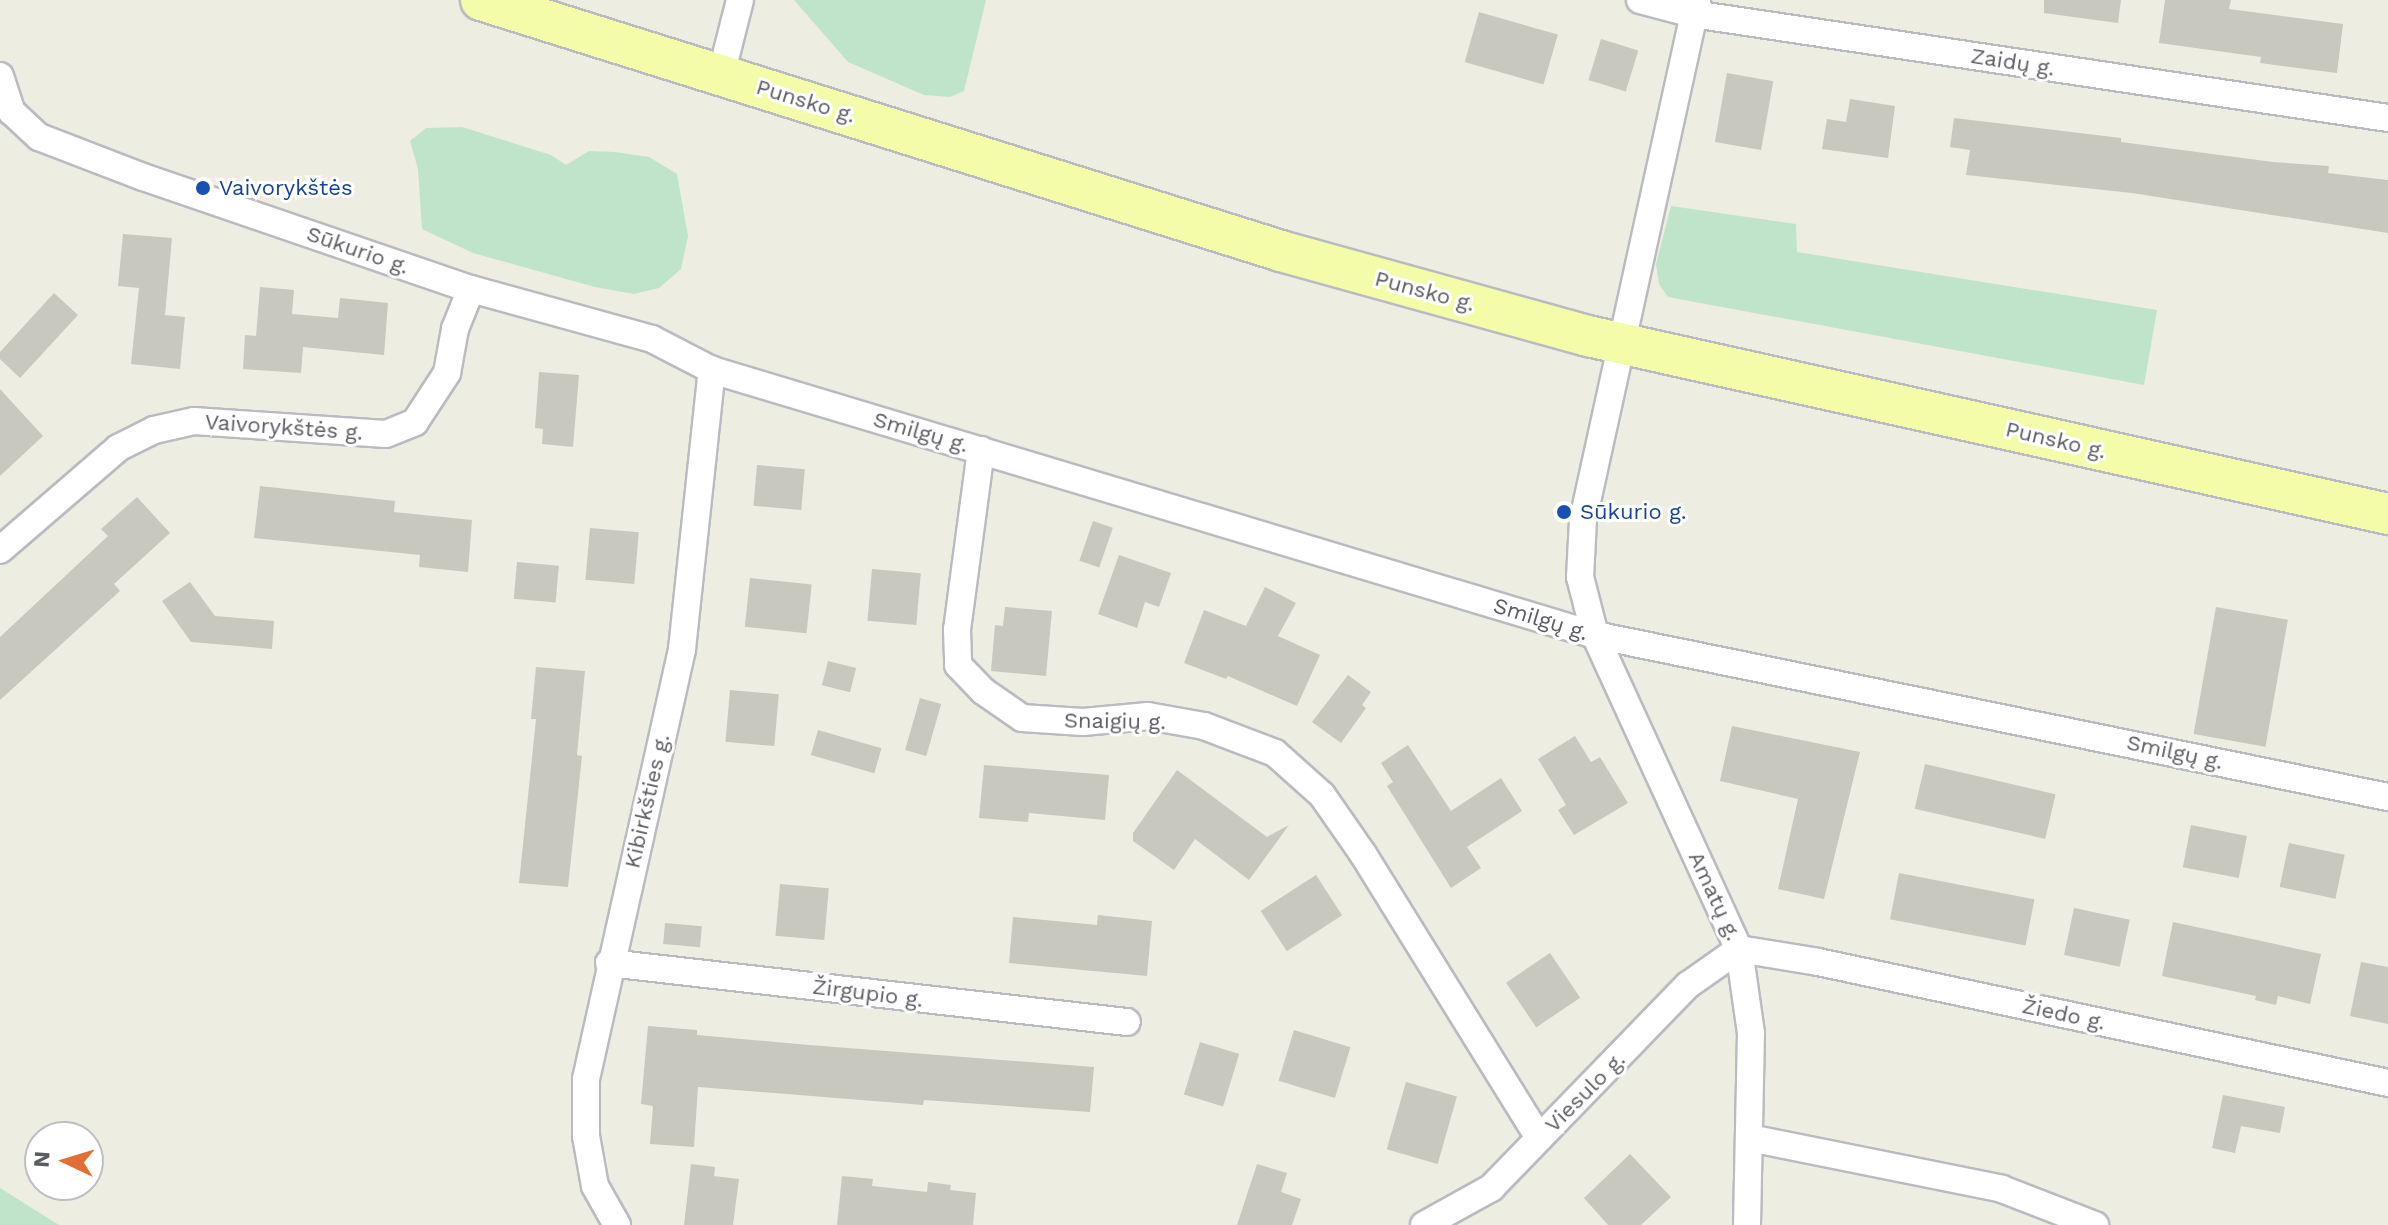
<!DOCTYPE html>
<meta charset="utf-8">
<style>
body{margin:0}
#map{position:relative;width:2388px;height:1225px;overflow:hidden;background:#edede2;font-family:"Work Sans",sans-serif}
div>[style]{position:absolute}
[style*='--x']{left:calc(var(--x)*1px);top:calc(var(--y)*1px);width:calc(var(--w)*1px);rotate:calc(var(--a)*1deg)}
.green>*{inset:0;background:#c0e4c9}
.building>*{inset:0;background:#c8c8bf;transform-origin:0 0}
.roads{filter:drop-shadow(2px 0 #babbc1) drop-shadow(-2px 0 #babbc1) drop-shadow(0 2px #babbc1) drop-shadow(0 -2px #babbc1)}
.minor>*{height:26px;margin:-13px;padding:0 13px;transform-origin:13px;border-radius:13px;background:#fff}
.primary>*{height:40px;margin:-20px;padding:0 20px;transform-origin:20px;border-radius:20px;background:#f4fba9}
.dots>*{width:22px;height:22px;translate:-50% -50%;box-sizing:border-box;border:4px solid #fff;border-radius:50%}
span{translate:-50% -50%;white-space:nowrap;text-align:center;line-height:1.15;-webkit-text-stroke:6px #fff;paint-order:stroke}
.street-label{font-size:22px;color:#5b5c63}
.transit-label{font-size:22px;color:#164399}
.left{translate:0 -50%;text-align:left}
.north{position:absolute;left:24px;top:1121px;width:80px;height:80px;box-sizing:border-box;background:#fff;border:2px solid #bdbec1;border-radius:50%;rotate:274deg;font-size:22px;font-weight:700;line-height:32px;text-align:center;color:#5b5c63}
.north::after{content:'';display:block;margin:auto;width:28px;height:36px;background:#e16e34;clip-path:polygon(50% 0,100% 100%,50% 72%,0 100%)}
</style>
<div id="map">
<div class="green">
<i style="clip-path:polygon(794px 0,986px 0,964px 91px,950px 97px,924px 95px,848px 62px)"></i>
<i style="clip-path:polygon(462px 127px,551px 155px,566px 165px,589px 151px,615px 152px,649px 157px,677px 174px,688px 236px,681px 269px,659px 288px,634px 294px,595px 287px,473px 253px,422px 229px,418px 169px,410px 141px,426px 128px)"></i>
<i style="clip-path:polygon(1671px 206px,1796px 224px,1797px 252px,2157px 310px,2144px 385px,1668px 297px,1659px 284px,1656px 264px)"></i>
<i style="clip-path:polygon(0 1188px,59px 1225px,0 1225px)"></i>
</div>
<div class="building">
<i style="clip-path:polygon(2044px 0,2121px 0,2118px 23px,2044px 13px)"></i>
<i style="clip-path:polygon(2165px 0,2231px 0,2229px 9px,2343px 24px,2337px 73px,2260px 63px,2261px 57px,2159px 43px)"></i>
<i style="left:1479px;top:12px;width:82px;height:52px;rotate:16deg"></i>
<i style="left:1601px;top:39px;width:39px;height:43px;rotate:17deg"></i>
<i style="left:1727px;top:73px;width:47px;height:70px;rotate:10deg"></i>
<i style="clip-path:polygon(1850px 99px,1895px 106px,1888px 158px,1822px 149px,1827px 119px,1846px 122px)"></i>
<i style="clip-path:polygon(1954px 118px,2121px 138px,2121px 142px,2273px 162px,2329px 166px,2328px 173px,2388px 180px,2388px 233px,2132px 193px,1966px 175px,1970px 150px,1950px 147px)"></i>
<i style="clip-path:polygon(123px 234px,172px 238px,165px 315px,185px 317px,180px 369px,131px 364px,139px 288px,118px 286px)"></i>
<i style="clip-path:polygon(260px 287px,294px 290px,292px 314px,338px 318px,340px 298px,388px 303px,384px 355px,303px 347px,301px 373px,243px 369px,245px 335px,256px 336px)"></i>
<i style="clip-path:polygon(54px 293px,78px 315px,20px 378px,0 359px,0 352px)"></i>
<i style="clip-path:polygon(539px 372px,579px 375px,573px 447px,542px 444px,543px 429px,535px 428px)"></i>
<i style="clip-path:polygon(0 389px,43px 436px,0 476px)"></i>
<i style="left:757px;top:465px;width:48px;height:41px;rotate:5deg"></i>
<i style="clip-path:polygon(260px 486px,395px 501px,394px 512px,472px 520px,468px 572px,419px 567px,420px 555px,254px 538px)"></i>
<i style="clip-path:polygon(137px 497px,170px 533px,114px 584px,120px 591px,0 700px,0 637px,108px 536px,101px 529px)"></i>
<i style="left:1093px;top:521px;width:21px;height:42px;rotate:19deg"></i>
<i style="left:590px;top:528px;width:49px;height:52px;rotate:5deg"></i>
<i style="clip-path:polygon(1119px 555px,1171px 573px,1159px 607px,1145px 602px,1137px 628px,1098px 614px)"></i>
<i style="left:517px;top:562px;width:42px;height:37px;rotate:5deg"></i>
<i style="left:872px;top:569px;width:49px;height:52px;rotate:5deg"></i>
<i style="left:750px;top:578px;width:62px;height:49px;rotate:6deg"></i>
<i style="clip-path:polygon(190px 582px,215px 616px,274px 621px,272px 649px,191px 642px,162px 601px)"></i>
<i style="clip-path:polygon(1265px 587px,1296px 603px,1278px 636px,1320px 655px,1297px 706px,1228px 676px,1226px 679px,1184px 663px,1204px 610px,1246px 626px)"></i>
<i style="clip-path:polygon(1005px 607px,1052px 611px,1046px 676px,991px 671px,995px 625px,1003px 626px)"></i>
<i style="left:2216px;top:607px;width:73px;height:129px;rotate:10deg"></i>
<i style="left:828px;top:661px;width:29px;height:25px;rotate:14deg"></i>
<i style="clip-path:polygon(536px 667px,585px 671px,577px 755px,582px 756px,568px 887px,519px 883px,536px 719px,531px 719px)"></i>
<i style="clip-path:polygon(1348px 675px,1371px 692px,1362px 705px,1366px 708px,1341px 743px,1312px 722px)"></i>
<i style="left:730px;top:690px;width:49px;height:52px;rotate:5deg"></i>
<i style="left:920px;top:698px;width:22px;height:54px;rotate:16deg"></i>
<i style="clip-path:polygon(1732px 726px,1860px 752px,1824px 899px,1778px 889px,1798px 799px,1720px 781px)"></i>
<i style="left:818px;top:730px;width:66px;height:26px;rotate:16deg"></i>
<i style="clip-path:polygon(1575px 736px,1591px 762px,1600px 757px,1628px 803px,1574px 835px,1558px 810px,1566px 805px,1538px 759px)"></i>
<i style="clip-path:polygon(1408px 745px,1451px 811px,1501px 778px,1522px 811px,1467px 847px,1481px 868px,1451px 888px,1387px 786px,1393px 782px,1381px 763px)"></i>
<i style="left:1925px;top:764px;width:134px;height:46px;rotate:13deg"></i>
<i style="clip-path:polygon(984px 765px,1109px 775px,1105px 820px,1029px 813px,1028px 822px,979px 818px)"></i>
<i style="clip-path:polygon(1177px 770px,1267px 837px,1289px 825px,1249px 880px,1195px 839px,1174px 870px,1133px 841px,1133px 833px)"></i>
<i style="left:2191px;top:825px;width:57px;height:43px;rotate:11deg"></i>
<i style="left:2289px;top:843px;width:57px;height:45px;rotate:12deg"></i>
<i style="left:1899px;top:873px;width:138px;height:47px;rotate:11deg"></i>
<i style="left:1316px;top:875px;width:48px;height:66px;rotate:57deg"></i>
<i style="left:780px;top:884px;width:49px;height:52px;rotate:5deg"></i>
<i style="left:2074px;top:908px;width:57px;height:48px;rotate:12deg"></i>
<i style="clip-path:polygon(1098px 915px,1152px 921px,1147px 976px,1009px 963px,1013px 917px,1097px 925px)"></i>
<i style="clip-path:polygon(2173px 922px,2321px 954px,2310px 1004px,2278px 996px,2276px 1005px,2255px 1000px,2256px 996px,2162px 976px)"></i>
<i style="left:665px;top:923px;width:37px;height:21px;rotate:5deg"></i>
<i style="left:1550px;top:953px;width:54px;height:53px;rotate:56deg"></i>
<i style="clip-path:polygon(2361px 962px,2388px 967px,2388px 1024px,2350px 1016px)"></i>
<i style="clip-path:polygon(648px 1026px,697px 1030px,697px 1035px,809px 1045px,1094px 1067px,1090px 1112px,924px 1100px,923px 1105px,698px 1087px,694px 1147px,650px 1144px,653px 1106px,641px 1104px)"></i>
<i style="left:1294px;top:1030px;width:59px;height:53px;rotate:17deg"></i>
<i style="left:1200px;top:1042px;width:41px;height:55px;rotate:17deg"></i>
<i style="left:1406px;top:1082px;width:53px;height:70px;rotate:16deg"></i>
<i style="clip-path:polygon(2223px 1095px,2285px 1107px,2280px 1133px,2241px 1126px,2235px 1153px,2212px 1148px)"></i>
<i style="clip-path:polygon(1630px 1154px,1671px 1197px,1641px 1225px,1608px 1225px,1584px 1198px)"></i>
<i style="clip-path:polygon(691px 1164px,715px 1167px,714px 1176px,739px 1179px,733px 1225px,684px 1225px)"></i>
<i style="clip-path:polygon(1257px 1164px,1287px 1173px,1281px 1192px,1301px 1199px,1292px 1225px,1237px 1225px)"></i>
<i style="clip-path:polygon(842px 1176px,873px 1179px,872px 1186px,927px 1192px,928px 1182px,951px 1185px,950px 1190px,976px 1193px,973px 1225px,837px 1225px)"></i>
</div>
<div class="roads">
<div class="minor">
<i style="--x:1640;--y:0;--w:55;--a:14.8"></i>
<i style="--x:1693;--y:14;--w:703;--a:8.51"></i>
<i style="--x:1697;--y:0;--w:532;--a:102.37"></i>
<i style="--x:1583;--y:520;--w:57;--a:93"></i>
<i style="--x:1580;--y:577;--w:60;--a:75.5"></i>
<i style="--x:1595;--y:635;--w:345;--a:65.4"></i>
<i style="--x:1739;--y:949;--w:85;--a:81.9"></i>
<i style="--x:1751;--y:1033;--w:192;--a:91.2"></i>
<i style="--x:721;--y:75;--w:77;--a:-75.8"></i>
<i style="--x:0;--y:76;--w:38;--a:72"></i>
<i style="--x:12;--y:112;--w:37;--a:43"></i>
<i style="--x:39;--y:137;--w:111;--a:21"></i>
<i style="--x:143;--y:177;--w:347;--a:18.9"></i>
<i style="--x:471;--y:289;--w:188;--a:15.4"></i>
<i style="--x:652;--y:339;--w:68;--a:27.3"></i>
<i style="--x:712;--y:370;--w:922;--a:16.71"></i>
<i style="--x:1595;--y:635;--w:809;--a:11.55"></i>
<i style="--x:981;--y:450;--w:182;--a:97.6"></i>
<i style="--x:957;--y:630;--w:35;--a:88"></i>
<i style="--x:958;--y:665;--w:36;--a:46"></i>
<i style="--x:983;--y:691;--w:47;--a:34.7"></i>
<i style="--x:1022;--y:718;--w:61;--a:3.8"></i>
<i style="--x:1083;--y:722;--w:65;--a:-5.3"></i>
<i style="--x:1148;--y:716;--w:57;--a:10.1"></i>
<i style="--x:1204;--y:726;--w:76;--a:20.8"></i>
<i style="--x:1275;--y:753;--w:63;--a:41.8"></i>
<i style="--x:1322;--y:795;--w:72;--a:55.2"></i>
<i style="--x:1363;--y:854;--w:334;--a:58.2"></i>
<i style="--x:0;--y:550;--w:156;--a:-40.8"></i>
<i style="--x:118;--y:448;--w:40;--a:-26.6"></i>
<i style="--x:154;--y:430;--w:41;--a:-12.7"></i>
<i style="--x:194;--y:421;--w:192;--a:3.9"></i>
<i style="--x:386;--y:434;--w:31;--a:-22"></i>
<i style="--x:415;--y:422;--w:59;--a:-56.9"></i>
<i style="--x:447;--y:373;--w:45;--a:-79.7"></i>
<i style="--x:455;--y:329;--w:43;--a:-68.2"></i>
<i style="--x:609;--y:963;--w:521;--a:6.5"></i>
<i style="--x:1750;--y:1138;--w:257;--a:11.4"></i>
<i style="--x:2002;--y:1189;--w:100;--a:21.2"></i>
<i style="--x:617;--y:1225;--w:45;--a:-119.4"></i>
<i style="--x:595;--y:1186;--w:51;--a:-100.2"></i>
<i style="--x:586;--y:1136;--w:57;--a:-90"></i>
<i style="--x:586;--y:1079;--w:441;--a:-77.4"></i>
<i style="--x:682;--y:649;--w:281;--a:-83.9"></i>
<i style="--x:1424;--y:1225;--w:77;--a:-28.9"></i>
<i style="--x:1491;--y:1188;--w:283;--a:-45.9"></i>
<i style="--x:1688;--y:985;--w:62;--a:-35.2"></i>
<i style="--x:1739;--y:949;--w:80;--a:9.3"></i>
<i style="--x:1818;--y:962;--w:583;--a:11.98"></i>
</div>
<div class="primary">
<i style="--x:481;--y:0;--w:838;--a:17.42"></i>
<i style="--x:1281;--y:251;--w:319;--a:15.5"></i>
<i style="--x:1588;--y:336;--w:820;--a:12.54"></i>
</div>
</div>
<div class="dots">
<i style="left:203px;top:188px;background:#1a4fb4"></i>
<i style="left:1564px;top:512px;background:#1a4fb4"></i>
</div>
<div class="street-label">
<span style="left:2013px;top:62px;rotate:9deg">Zaidų g.</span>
<span style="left:806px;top:101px;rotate:17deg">Punsko g.</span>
<span style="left:358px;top:250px;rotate:19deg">Sūkurio g.</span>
<span style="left:1425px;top:291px;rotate:15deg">Punsko g.</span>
<span style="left:284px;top:427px;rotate:4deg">Vaivorykštės g.</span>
<span style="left:921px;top:432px;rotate:16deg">Smilgų g.</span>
<span style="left:2056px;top:440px;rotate:13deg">Punsko g.</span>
<span style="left:1541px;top:619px;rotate:17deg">Smilgų g.</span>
<span style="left:1115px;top:721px;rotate:1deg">Snaigių g.</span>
<span style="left:2175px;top:752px;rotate:12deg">Smilgų g.</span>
<span style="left:647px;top:801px;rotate:-77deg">Kibirkšties g.</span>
<span style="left:1715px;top:896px;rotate:65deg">Amatų g.</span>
<span style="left:868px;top:993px;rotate:7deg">Žirgupio g.</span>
<span style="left:2064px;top:1014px;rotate:12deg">Žiedo g.</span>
<span style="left:1585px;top:1092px;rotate:-45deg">Viesulo g.</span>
</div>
<div class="transit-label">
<span class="left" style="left:219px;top:188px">Vaivorykštės</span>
<span class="left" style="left:1580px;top:512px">Sūkurio g.</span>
</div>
<div class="north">N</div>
</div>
